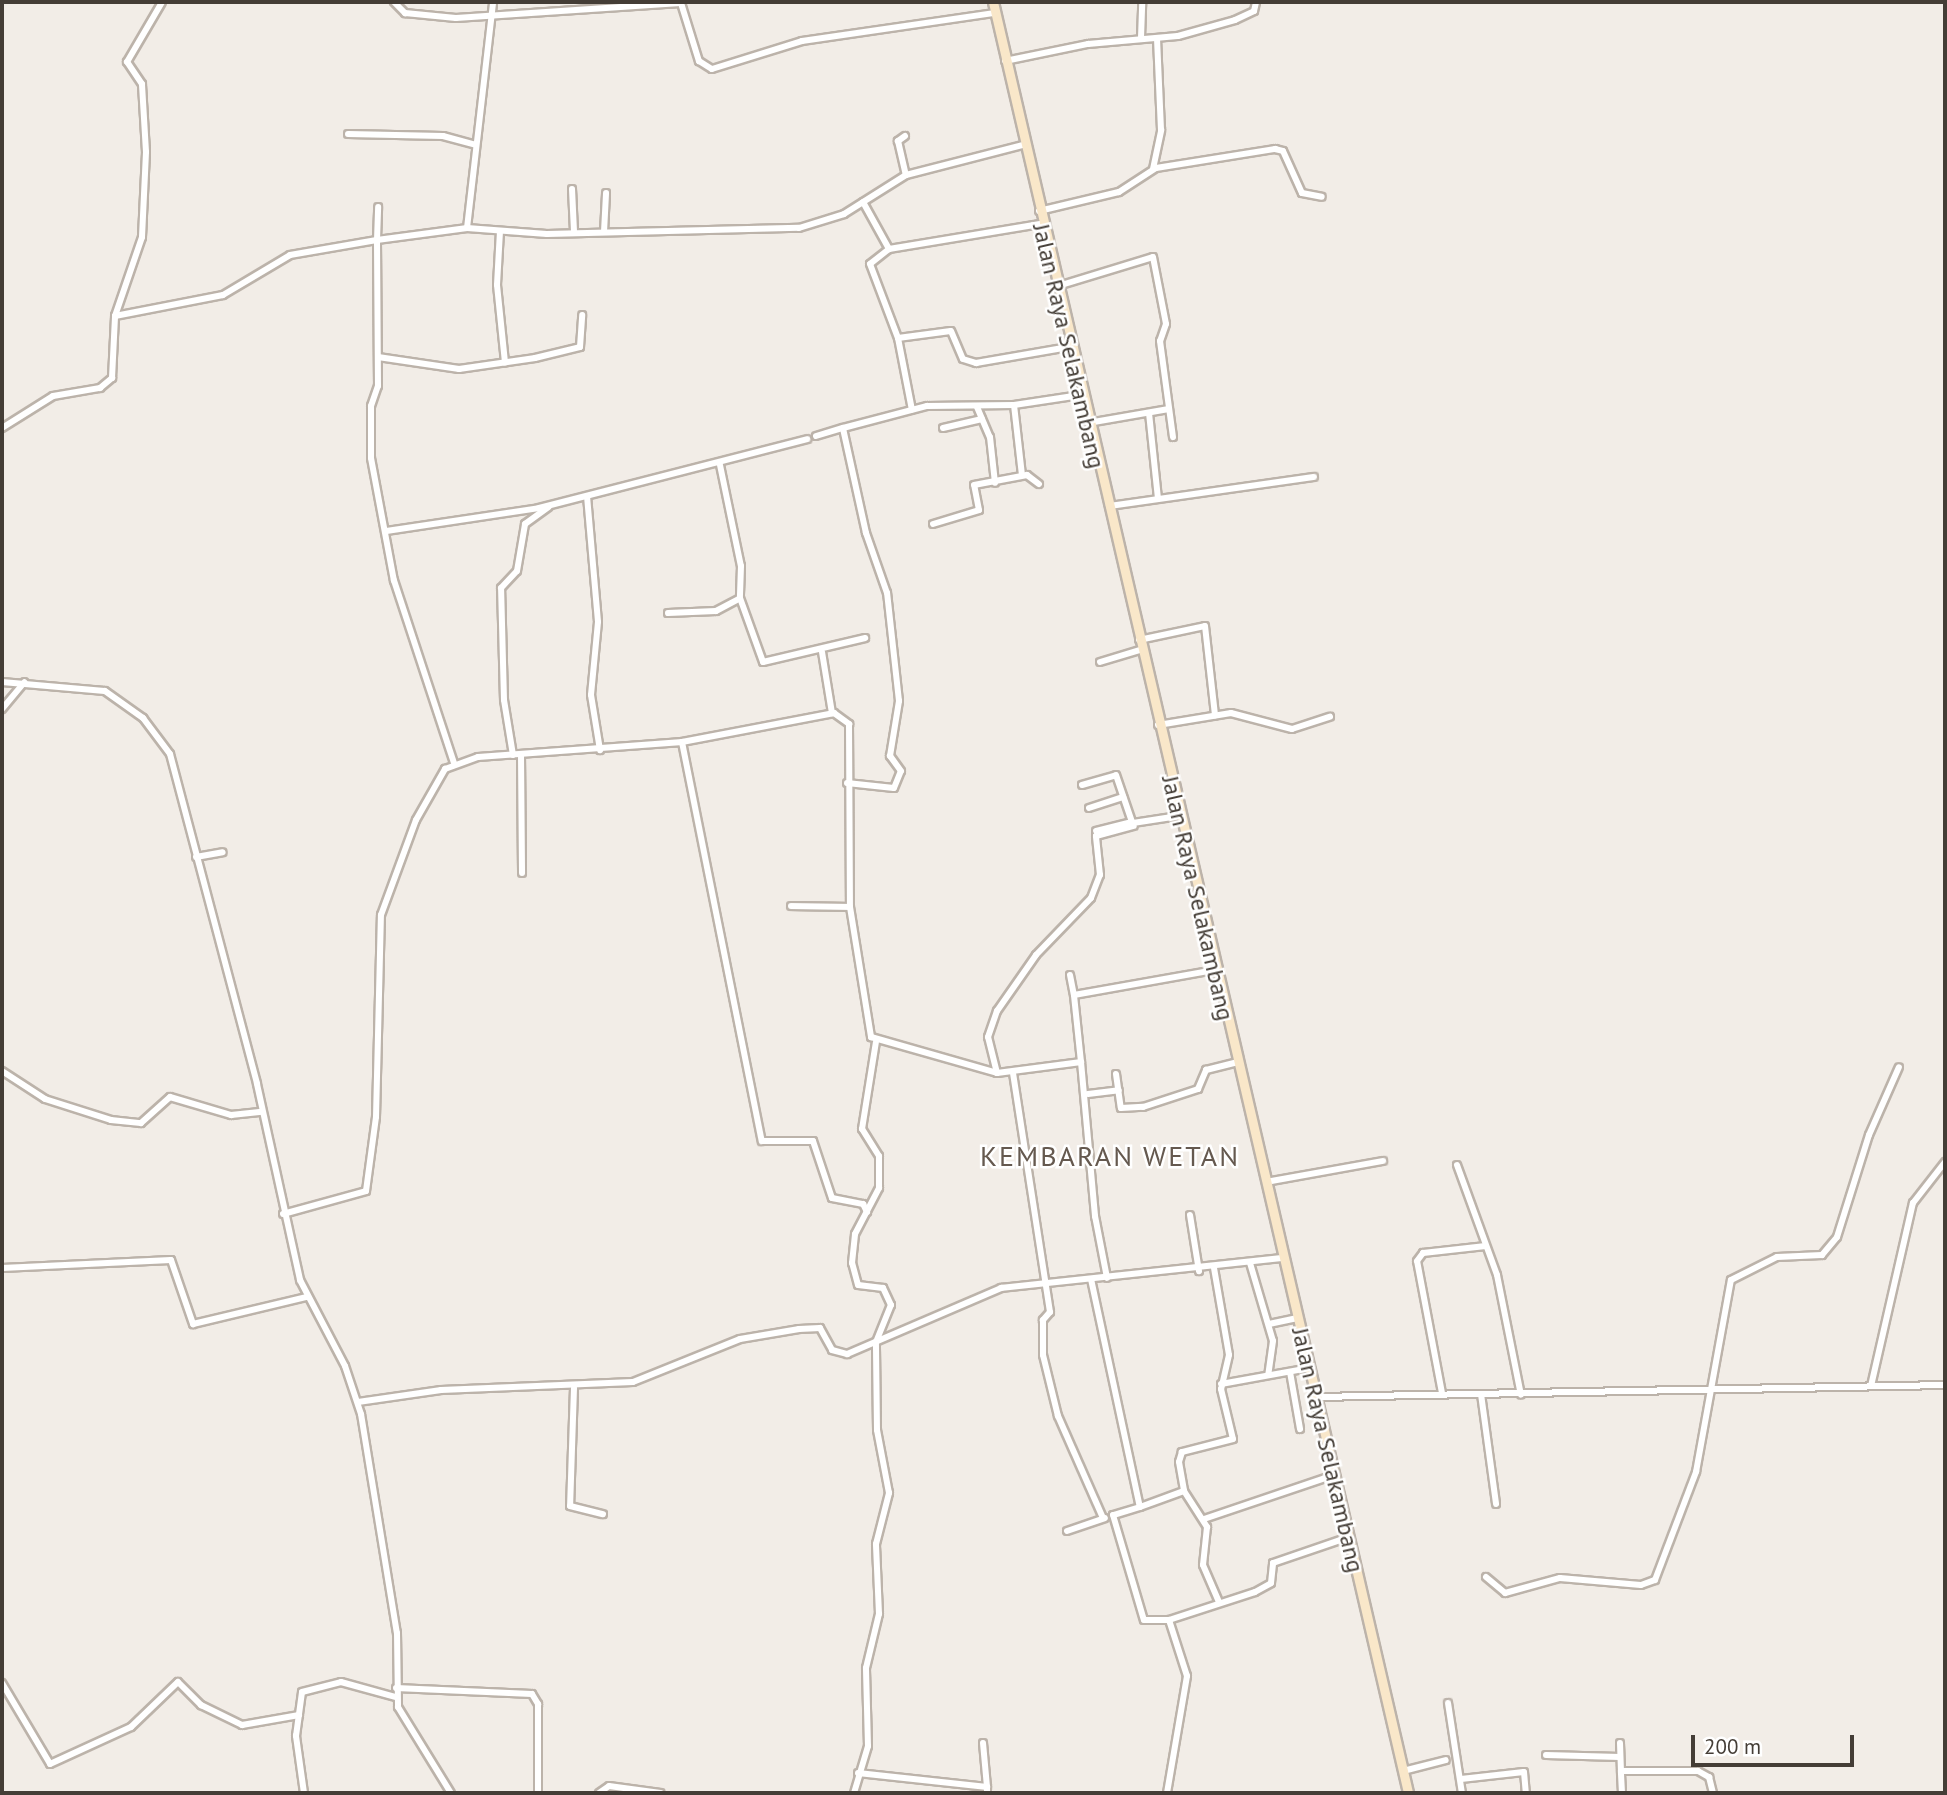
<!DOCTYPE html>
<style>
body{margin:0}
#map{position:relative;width:1947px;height:1795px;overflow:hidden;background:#f2ede7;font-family:"PT Sans",sans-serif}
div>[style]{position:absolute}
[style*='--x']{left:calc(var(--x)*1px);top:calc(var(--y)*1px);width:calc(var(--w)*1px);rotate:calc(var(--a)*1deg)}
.roads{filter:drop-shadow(2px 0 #bcb3aa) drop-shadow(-2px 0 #bcb3aa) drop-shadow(0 2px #bcb3aa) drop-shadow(0 -2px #bcb3aa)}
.minor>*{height:6px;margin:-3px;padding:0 3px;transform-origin:3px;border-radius:3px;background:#fff}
.secondary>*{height:9px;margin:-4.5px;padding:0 4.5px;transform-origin:4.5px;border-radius:4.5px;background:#f9e7c9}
span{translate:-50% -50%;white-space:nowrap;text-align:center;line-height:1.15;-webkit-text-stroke:5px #fff;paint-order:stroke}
.street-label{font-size:24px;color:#443d36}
.quarter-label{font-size:28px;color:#65594f;letter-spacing:2px}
.frame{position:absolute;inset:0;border:4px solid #443d36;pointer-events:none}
.scale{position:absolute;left:1691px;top:1735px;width:163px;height:32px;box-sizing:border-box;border:4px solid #443d36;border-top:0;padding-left:9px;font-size:21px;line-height:24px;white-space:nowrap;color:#443d36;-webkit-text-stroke:5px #fff;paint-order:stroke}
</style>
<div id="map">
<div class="roads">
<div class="minor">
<i style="--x:394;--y:2;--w:16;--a:45"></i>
<i style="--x:405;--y:13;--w:51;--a:5.6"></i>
<i style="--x:456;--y:18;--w:225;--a:-3.8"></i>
<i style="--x:681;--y:3;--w:61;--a:72.8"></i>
<i style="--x:699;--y:61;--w:15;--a:32"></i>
<i style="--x:712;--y:69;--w:94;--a:-17.3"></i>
<i style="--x:802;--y:41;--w:195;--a:-8.3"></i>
<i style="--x:1141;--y:38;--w:36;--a:-88"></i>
<i style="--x:1005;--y:61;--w:85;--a:-11.6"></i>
<i style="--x:1088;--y:44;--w:90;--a:-5.1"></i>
<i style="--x:1178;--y:36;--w:59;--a:-15.7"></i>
<i style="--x:1235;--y:20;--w:21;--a:-25"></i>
<i style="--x:1254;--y:11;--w:9;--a:-77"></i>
<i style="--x:348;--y:134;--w:95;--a:1.2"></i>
<i style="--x:443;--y:136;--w:34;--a:15"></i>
<i style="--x:905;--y:136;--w:9;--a:144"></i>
<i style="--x:898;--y:141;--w:35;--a:77"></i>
<i style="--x:1153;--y:169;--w:40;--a:-78"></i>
<i style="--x:1161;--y:130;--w:91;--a:-92.5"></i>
<i style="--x:572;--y:189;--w:43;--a:87.3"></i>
<i style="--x:863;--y:202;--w:54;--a:61"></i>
<i style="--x:889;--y:249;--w:24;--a:142"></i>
<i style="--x:870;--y:264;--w:79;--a:69.3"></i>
<i style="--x:898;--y:338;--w:73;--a:79"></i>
<i style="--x:1039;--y:211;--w:82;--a:-13.4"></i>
<i style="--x:1119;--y:192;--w:44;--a:-33"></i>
<i style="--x:1156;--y:168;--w:121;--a:-9.1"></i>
<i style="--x:1275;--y:149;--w:8;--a:14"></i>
<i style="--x:1283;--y:151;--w:46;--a:65.7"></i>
<i style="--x:1302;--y:193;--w:20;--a:11"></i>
<i style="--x:467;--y:228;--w:227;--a:-83.4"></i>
<i style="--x:500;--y:231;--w:54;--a:93.2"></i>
<i style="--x:497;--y:285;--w:78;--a:84.1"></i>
<i style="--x:604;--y:232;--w:39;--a:-87"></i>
<i style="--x:889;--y:249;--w:153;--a:-9.4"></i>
<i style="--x:1058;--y:286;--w:99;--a:-17"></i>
<i style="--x:1153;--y:257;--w:68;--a:79"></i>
<i style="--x:1166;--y:324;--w:18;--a:109"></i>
<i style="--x:1160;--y:341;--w:97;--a:82.3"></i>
<i style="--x:115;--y:316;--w:110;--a:-11"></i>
<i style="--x:223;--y:295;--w:78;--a:-30.8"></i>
<i style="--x:290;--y:255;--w:88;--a:-9.8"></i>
<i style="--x:377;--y:240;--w:33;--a:-88"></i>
<i style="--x:898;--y:338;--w:53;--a:-7.5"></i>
<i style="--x:951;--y:331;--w:30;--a:67"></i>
<i style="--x:963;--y:359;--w:14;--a:17"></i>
<i style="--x:976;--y:363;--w:94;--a:-9.8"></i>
<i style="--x:378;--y:357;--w:82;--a:8.4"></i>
<i style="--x:459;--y:369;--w:77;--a:-8.2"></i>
<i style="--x:535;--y:358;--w:46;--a:-13.7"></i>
<i style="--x:580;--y:347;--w:32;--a:-86"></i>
<i style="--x:1014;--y:405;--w:70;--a:83.5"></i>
<i style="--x:977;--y:407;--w:33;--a:67"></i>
<i style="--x:990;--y:437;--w:46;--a:83.8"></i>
<i style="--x:1149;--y:413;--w:86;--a:84"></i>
<i style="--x:1088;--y:423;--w:82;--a:-9.8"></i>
<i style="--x:2;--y:428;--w:60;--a:-32.1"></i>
<i style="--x:53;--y:396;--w:48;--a:-9.7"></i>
<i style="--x:100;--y:388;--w:16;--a:-40"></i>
<i style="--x:112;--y:378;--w:62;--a:-87.2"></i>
<i style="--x:115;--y:316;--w:83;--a:-71.1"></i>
<i style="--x:142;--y:237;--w:85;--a:-87.3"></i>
<i style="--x:146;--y:152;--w:68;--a:-93.4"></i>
<i style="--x:142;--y:84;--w:27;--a:-124"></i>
<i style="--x:127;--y:62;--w:69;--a:-59.7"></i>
<i style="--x:943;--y:428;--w:40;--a:-13"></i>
<i style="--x:816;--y:436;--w:28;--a:-17"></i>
<i style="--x:720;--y:465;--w:103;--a:78.3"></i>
<i style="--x:741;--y:566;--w:32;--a:92"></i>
<i style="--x:587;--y:496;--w:126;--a:85"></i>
<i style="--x:598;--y:622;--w:73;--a:95.5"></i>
<i style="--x:591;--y:695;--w:56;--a:80.7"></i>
<i style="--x:1109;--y:506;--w:207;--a:-8.1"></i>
<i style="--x:933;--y:524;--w:48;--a:-16.9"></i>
<i style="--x:979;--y:510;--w:25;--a:-101"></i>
<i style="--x:974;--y:485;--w:54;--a:-10.7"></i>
<i style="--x:1027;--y:475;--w:15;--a:37"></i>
<i style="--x:386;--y:531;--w:155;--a:-8.5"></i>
<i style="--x:539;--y:508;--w:277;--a:-14.4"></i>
<i style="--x:668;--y:613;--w:48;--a:-2.4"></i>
<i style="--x:716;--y:611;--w:27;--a:-28"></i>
<i style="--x:740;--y:598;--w:68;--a:70.2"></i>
<i style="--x:763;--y:662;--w:105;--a:-13.2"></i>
<i style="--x:1139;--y:640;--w:67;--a:-12"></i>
<i style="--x:1205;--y:626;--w:90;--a:83.6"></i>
<i style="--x:822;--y:652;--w:62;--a:80.7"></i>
<i style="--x:1100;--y:662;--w:42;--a:-16.7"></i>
<i style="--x:2;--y:682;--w:103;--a:5"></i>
<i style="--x:105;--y:691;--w:47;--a:35.4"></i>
<i style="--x:143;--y:718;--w:45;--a:53.1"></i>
<i style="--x:170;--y:754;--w:341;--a:75.2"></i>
<i style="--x:257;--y:1084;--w:201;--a:77.6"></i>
<i style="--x:300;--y:1280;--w:97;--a:62.4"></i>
<i style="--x:345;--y:1366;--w:51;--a:71.6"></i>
<i style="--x:361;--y:1414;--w:222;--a:80.7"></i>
<i style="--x:397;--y:1633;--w:74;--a:89.2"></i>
<i style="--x:398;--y:1707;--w:101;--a:58.4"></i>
<i style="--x:2;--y:709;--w:35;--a:-50"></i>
<i style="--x:1158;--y:725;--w:74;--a:-9.3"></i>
<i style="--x:1231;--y:713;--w:63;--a:14.7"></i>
<i style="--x:1292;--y:729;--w:40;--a:-18"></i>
<i style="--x:682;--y:742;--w:407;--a:78.7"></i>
<i style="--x:762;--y:1141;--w:51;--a:0"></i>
<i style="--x:813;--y:1141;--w:60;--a:71.6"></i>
<i style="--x:832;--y:1198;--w:32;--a:11"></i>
<i style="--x:863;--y:1204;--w:9;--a:63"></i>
<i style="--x:513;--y:755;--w:56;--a:-99.3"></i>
<i style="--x:504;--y:700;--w:112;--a:-91.5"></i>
<i style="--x:501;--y:588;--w:23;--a:-47"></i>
<i style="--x:517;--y:571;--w:48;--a:-80.3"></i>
<i style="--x:525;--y:524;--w:29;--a:-36"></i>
<i style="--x:521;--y:755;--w:118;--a:89.5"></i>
<i style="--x:454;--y:763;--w:192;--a:-108.2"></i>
<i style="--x:394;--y:581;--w:125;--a:-100.6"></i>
<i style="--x:371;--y:458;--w:52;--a:-90"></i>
<i style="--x:371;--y:406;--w:21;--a:-71"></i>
<i style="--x:378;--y:386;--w:146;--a:-90.4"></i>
<i style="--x:377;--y:240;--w:91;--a:-7.6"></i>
<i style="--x:467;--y:228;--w:80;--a:4.3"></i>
<i style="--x:547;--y:234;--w:252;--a:-1.4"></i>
<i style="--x:799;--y:228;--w:47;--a:-17.3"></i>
<i style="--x:844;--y:214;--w:73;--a:-32.2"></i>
<i style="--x:906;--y:175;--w:121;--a:-14.4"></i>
<i style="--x:847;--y:783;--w:47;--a:6.1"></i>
<i style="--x:894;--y:788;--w:18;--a:-68"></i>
<i style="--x:901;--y:771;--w:19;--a:-126"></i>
<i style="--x:890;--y:756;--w:56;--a:-80.7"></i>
<i style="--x:899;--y:701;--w:109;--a:-96.3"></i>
<i style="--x:887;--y:593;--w:64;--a:-109.3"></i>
<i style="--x:866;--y:533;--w:107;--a:-102.4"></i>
<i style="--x:843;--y:428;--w:87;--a:-14.7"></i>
<i style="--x:927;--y:406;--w:87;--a:-0.7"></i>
<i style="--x:1014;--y:405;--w:67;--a:-8.6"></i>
<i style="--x:1082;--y:785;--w:35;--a:-16"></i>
<i style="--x:1116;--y:775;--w:50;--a:71.2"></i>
<i style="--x:1132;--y:822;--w:37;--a:166"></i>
<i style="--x:1089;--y:808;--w:36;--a:-18"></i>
<i style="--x:1133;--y:823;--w:46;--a:-8.8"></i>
<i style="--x:196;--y:857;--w:27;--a:-10"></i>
<i style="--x:791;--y:906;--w:59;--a:1"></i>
<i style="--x:1070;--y:975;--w:20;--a:79"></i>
<i style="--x:1081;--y:1062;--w:67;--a:-96"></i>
<i style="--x:1074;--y:995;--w:142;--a:-10.1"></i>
<i style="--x:2;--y:1071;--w:51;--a:33.1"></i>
<i style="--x:45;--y:1099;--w:69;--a:17.7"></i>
<i style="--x:111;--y:1120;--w:30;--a:6"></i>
<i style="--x:141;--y:1123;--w:39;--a:-42"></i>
<i style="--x:170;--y:1097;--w:64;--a:16.4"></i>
<i style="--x:231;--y:1115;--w:31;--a:-6"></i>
<i style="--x:997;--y:1073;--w:37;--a:-104"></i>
<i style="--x:988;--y:1037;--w:28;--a:-71"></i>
<i style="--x:997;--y:1011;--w:68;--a:-55.1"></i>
<i style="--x:1036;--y:955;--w:79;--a:-46"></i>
<i style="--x:1091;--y:898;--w:25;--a:-69"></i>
<i style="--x:1100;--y:875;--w:39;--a:-96"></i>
<i style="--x:1096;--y:836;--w:39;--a:-15"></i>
<i style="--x:1013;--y:1073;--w:242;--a:81.2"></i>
<i style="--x:1050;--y:1312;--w:11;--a:131"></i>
<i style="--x:1043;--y:1320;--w:35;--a:90"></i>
<i style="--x:1043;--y:1355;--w:63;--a:76.2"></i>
<i style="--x:1058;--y:1416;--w:111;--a:66.2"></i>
<i style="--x:1116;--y:1074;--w:34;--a:82"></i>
<i style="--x:1121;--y:1108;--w:22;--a:-3"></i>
<i style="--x:1143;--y:1107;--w:58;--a:-18.1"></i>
<i style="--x:1198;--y:1089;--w:21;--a:-67"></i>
<i style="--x:1206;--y:1070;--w:32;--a:-14"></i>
<i style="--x:1088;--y:1094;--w:31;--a:-7"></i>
<i style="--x:1457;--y:1165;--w:117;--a:70"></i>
<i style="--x:1497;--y:1275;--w:122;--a:78.7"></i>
<i style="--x:1266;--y:1182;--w:119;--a:-10.2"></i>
<i style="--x:283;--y:1214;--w:86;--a:-15.5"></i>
<i style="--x:366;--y:1191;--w:75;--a:-82.3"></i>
<i style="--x:376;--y:1117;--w:202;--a:-88.6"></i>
<i style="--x:381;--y:915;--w:101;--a:-69.8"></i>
<i style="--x:416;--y:820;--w:59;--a:-60.4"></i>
<i style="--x:445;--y:769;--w:35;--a:-20"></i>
<i style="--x:478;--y:757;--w:205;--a:-4.2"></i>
<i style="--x:682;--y:742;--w:155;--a:-10.8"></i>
<i style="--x:834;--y:713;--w:19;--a:36"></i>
<i style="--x:849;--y:724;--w:183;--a:89.7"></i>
<i style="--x:850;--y:907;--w:132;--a:80.8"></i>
<i style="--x:871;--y:1037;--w:131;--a:15.9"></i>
<i style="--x:997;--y:1073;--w:85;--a:-7.5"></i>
<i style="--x:1081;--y:1062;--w:155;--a:84.8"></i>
<i style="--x:1095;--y:1216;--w:63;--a:79"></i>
<i style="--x:1190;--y:1215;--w:57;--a:80.9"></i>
<i style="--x:1250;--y:1263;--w:81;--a:73.6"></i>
<i style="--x:1273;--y:1341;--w:34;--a:98"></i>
<i style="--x:2;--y:1268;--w:169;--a:-2.7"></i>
<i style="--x:171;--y:1260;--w:68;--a:71"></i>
<i style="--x:193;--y:1324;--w:116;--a:-13.4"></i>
<i style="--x:1214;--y:1268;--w:88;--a:80.2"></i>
<i style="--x:1229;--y:1355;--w:35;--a:103"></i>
<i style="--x:1221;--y:1389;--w:51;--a:76.5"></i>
<i style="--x:1233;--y:1439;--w:53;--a:165.7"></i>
<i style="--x:1182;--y:1452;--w:10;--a:107"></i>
<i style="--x:1179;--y:1462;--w:29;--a:80"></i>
<i style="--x:1184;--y:1491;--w:43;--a:57.4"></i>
<i style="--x:1207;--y:1527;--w:38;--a:96"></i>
<i style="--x:1203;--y:1565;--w:40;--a:66.6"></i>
<i style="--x:1091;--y:1279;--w:233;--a:77.9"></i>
<i style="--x:1140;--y:1507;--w:28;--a:163"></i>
<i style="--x:1113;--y:1515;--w:109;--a:73.6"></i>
<i style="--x:1144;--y:1620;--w:25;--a:0"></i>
<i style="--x:1169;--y:1620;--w:90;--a:-18"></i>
<i style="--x:1255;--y:1592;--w:18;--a:-29"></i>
<i style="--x:1271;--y:1583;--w:20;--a:-84"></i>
<i style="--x:1273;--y:1563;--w:80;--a:-18.9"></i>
<i style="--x:1269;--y:1324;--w:29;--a:-12"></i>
<i style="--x:1290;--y:1372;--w:58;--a:80"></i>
<i style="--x:1221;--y:1384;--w:89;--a:-10.3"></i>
<i style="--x:1871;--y:1386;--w:188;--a:-77.1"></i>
<i style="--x:1913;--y:1203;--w:52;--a:-52"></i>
<i style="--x:574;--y:1388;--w:118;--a:91.9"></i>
<i style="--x:570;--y:1506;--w:34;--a:14"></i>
<i style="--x:1442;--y:1393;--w:134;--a:-100.7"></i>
<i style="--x:1417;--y:1261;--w:10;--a:-53"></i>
<i style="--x:1423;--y:1253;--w:63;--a:-6.3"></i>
<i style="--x:1481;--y:1394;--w:111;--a:82.2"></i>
<i style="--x:1316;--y:1397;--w:629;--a:-1.09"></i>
<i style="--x:358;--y:1402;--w:84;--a:-8.2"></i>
<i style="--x:441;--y:1390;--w:192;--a:-2.4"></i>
<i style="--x:633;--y:1382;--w:115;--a:-21.9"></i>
<i style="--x:740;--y:1339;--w:60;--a:-9.6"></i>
<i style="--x:799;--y:1329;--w:21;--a:-3"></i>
<i style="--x:820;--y:1328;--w:25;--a:61"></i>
<i style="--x:832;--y:1350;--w:16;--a:15"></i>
<i style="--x:847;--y:1354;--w:168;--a:-23.2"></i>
<i style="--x:1001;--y:1288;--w:284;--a:-6.1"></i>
<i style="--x:1140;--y:1507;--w:47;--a:-20"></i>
<i style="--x:1204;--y:1519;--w:137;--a:-18.7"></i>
<i style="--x:1067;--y:1531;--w:40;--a:-18.9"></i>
<i style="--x:1486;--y:1577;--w:25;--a:40"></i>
<i style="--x:1505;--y:1593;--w:57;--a:-15.3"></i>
<i style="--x:1560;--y:1578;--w:81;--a:4.9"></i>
<i style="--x:1641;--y:1585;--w:15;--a:-20"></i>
<i style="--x:1655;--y:1580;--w:116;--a:-69.2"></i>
<i style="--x:1696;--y:1472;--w:195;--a:-79.7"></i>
<i style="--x:1731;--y:1280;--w:51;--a:-26.6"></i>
<i style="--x:1777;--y:1257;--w:45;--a:-2.5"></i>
<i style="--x:1822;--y:1255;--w:23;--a:-50"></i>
<i style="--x:1837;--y:1237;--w:107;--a:-72.6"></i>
<i style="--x:1869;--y:1135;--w:74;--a:-66.2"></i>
<i style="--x:2;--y:1683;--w:94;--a:59.3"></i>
<i style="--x:50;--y:1764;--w:89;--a:-24.6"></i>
<i style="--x:131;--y:1727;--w:65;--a:-43.8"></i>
<i style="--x:178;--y:1682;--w:33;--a:45"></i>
<i style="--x:201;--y:1705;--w:46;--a:26"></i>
<i style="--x:242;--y:1725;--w:58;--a:-10"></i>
<i style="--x:396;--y:1688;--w:136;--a:2.5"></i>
<i style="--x:532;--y:1694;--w:12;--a:59"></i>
<i style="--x:538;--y:1704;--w:89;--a:90"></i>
<i style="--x:1448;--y:1703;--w:91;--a:81.2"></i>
<i style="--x:983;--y:1743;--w:44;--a:84.8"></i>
<i style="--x:1620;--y:1743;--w:28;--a:88"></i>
<i style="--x:1546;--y:1755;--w:74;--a:1.5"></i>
<i style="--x:1403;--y:1771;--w:44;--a:-14.3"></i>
<i style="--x:858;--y:1773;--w:130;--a:6.2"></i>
<i style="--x:987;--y:1787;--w:6;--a:90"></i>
<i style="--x:1461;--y:1779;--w:63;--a:-6.3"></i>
<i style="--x:1524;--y:1772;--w:21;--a:85"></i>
<i style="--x:304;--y:1793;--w:58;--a:-98"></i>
<i style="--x:296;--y:1736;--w:44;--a:-82.2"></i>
<i style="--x:302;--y:1692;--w:40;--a:-14.4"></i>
<i style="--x:341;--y:1682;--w:57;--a:15.3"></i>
<i style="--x:599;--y:1793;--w:12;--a:-35"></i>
<i style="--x:609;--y:1786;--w:52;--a:7.7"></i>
<i style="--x:854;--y:1793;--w:49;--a:-73.4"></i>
<i style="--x:868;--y:1746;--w:78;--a:-91.5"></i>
<i style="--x:866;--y:1668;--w:56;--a:-76.5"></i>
<i style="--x:879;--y:1614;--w:70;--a:-92.5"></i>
<i style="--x:876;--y:1544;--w:53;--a:-75.7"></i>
<i style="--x:889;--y:1493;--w:64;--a:-100.8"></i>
<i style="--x:877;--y:1430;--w:88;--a:-90.7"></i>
<i style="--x:876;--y:1342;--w:40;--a:-68"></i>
<i style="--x:891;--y:1305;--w:19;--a:-115"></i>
<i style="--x:883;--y:1288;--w:25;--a:-173"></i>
<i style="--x:858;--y:1285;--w:23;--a:-105"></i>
<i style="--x:852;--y:1263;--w:29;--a:-84"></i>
<i style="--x:855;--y:1234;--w:52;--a:-62.4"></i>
<i style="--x:879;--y:1188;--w:32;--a:-90"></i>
<i style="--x:879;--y:1156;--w:32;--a:-122"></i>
<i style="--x:862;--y:1129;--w:88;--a:-80.9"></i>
<i style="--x:1167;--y:1793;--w:119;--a:-80.3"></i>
<i style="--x:1187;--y:1676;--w:59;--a:-107.8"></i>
<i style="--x:1622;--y:1793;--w:22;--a:-93"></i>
<i style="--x:1621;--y:1771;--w:77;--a:0"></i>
<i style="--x:1698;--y:1771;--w:13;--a:29"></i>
<i style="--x:1709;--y:1777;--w:16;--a:76"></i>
</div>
<div class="secondary">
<i style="--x:993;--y:2;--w:1838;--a:76.95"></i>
</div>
</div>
<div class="street-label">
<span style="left:1069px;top:346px;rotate:77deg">Jalan Raya Selakambang</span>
<span style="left:1198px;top:898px;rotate:77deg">Jalan Raya Selakambang</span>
<span style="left:1328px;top:1450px;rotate:77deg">Jalan Raya Selakambang</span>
</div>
<div class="quarter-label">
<span style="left:1110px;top:1156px">KEMBARAN WETAN</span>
</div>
<div class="frame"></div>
<div class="scale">200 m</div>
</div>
